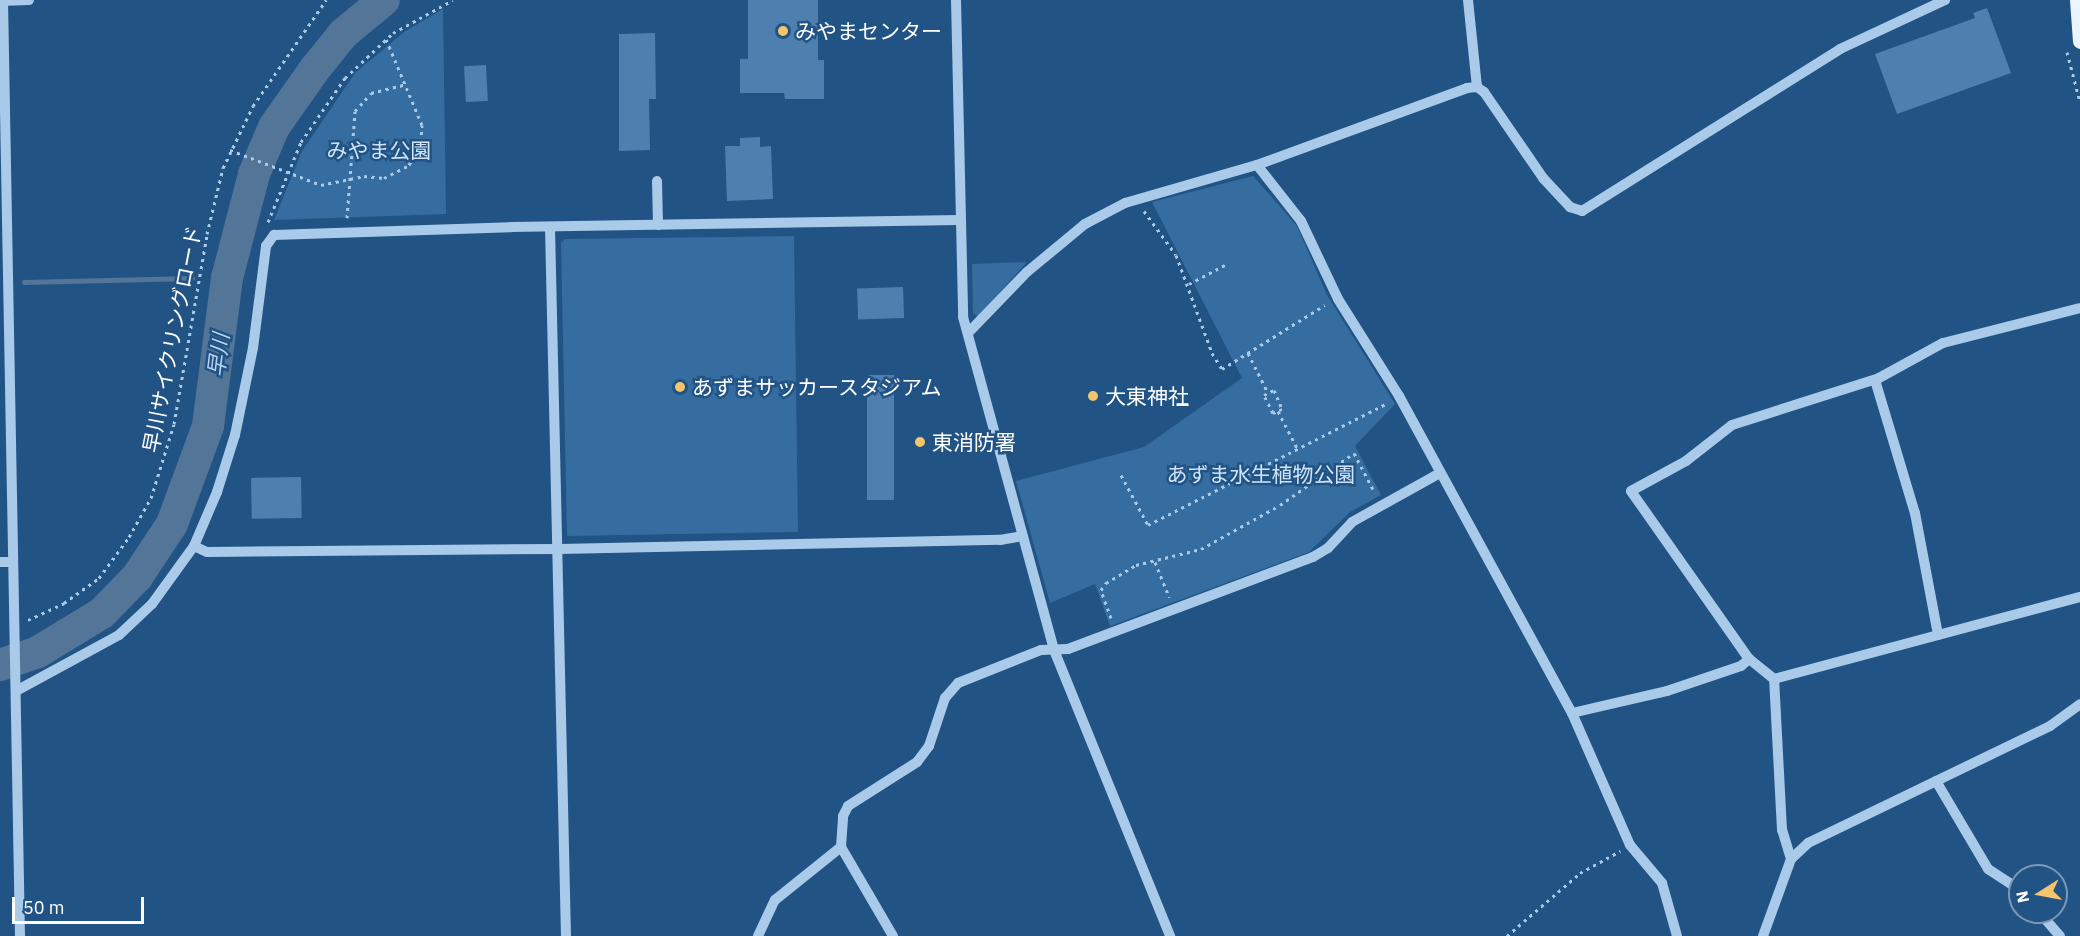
<!DOCTYPE html>
<meta charset="utf-8">
<style>
body{margin:0}
#map{position:relative;width:2080px;height:936px;overflow:hidden;background:#215384;font-family:"IBM Plex Sans","Noto Sans JP",sans-serif}
div>[style]{position:absolute}
[style*='--x']{left:calc(var(--x)*1px);top:calc(var(--y)*1px);width:calc(var(--w)*1px);rotate:calc(var(--a)*1deg)}
.green>*{inset:0;background:#356da1}
.stream>*{height:5px;margin:-2.5px;padding:0 2.5px;transform-origin:2.5px;border-radius:2.5px;background:#537598}
.river>*{height:32px;margin:-16px;padding:0 16px;transform-origin:16px;border-radius:16px;background:#537598}
.building>*{inset:0;background:#4e7fae;transform-origin:0 0}
.path>*{height:3px;margin-top:-1.5px;transform-origin:0;background:repeating-linear-gradient(90deg,#a9cae9 0 3px,transparent 0 7.5px)}
.minor>*{height:10px;margin:-5px;padding:0 5px;transform-origin:5px;border-radius:5px;background:#a9cae9}
.major>*{height:15px;margin:-7.5px;padding:0 7.5px;transform-origin:7.5px;border-radius:7.5px;background:#ecf4fe}
.dots>*{width:16px;height:16px;translate:-50% -50%;box-sizing:border-box;border:3px solid #215384;border-radius:50%}
span{translate:-50% -50%;white-space:nowrap;text-align:center;line-height:1.15;-webkit-text-stroke:5px #215384;paint-order:stroke}
.poi-label{font-size:21px;color:#fff}
.left{translate:0 -50%;text-align:left}
.park-label{font-size:21px;color:#cee3f7}
.street-label{font-size:21px;color:#fff}
.water-label{font-size:22px;color:#b5d4f0;font-style:italic}
.north{position:absolute;left:2008px;top:864px;width:60px;height:60px;box-sizing:border-box;background:#215384;border:2px solid #7a98b5;border-radius:50%;rotate:259deg;font-size:16px;font-weight:700;line-height:24px;text-align:center;color:#fff}
.north::after{content:'';display:block;margin:auto;width:21px;height:27px;background:#f5c56b;clip-path:polygon(50% 0,100% 100%,50% 72%,0 100%)}
.scale{position:absolute;left:12px;top:897px;width:132px;height:27px;box-sizing:border-box;border:3px solid #fff;border-top:0;padding-left:8px;font-size:18px;line-height:21px;white-space:nowrap;color:#fff;-webkit-text-stroke:4px #215384;paint-order:stroke}
</style>
<div id="map">
<div class="green">
<i style="clip-path:polygon(443px 9px,446px 214px,274px 220px,302px 151px,355px 73px,404px 32px)"></i>
<i style="clip-path:polygon(1253px 176px,1297px 226px,1327px 295px,1395px 404px,1355px 446px,1381px 495px,1350px 512px,1309px 552px,1110px 626px,1095px 584px,1050px 603px,1016px 481px,1144px 447px,1242px 378px,1152px 202px)"></i>
<i style="clip-path:polygon(794px 236px,798px 532px,567px 536px,561px 243px,565px 239px)"></i>
<i style="clip-path:polygon(1027px 262px,978px 317px,973px 313px,972px 264px)"></i>
</div>
<div class="stream">
<i style="--x:214;--y:280;--w:13;--a:-9"></i>
<i style="--x:24;--y:282;--w:168;--a:-1.4"></i>
</div>
<div class="river">
<i style="--x:0;--y:665;--w:40;--a:-18.9"></i>
<i style="--x:38;--y:652;--w:75;--a:-31.4"></i>
<i style="--x:102;--y:613;--w:50;--a:-45.8"></i>
<i style="--x:137;--y:577;--w:64;--a:-56.6"></i>
<i style="--x:172;--y:524;--w:104;--a:-69.8"></i>
<i style="--x:208;--y:426;--w:149;--a:-82.7"></i>
<i style="--x:227;--y:278;--w:107;--a:-75.4"></i>
<i style="--x:254;--y:174;--w:51;--a:-66.9"></i>
<i style="--x:274;--y:127;--w:70;--a:-54.9"></i>
<i style="--x:314;--y:70;--w:46;--a:-51.1"></i>
<i style="--x:343;--y:34;--w:53;--a:-39.7"></i>
</div>
<div class="building">
<i style="clip-path:polygon(748px 0,818px 0,818px 60px,824px 60px,824px 99px,785px 99px,784px 93px,740px 93px,740px 59px,748px 59px)"></i>
<i style="clip-path:polygon(1987px 8px,2011px 73px,1897px 114px,1875px 54px,1975px 18px,1973px 13px)"></i>
<i style="clip-path:polygon(655px 33px,656px 99px,649px 99px,650px 150px,619px 151px,619px 34px)"></i>
<i style="left:486px;top:65px;width:36px;height:22px;rotate:87deg"></i>
<i style="clip-path:polygon(760px 137px,760px 147px,771px 146px,773px 199px,727px 201px,725px 146px,740px 146px,740px 138px)"></i>
<i style="left:903px;top:287px;width:31px;height:46px;rotate:88deg"></i>
<i style="left:867px;top:375px;width:27px;height:125px"></i>
<i style="left:301px;top:477px;width:41px;height:50px;rotate:89deg"></i>
</div>
<div class="path">
<i style="--x:2067;--y:52;--w:52;--a:75.4"></i>
<i style="--x:230;--y:150;--w:97;--a:21"></i>
<i style="--x:321;--y:185;--w:44;--a:-11.8"></i>
<i style="--x:364;--y:176;--w:20;--a:6"></i>
<i style="--x:384;--y:178;--w:28;--a:-27"></i>
<i style="--x:409;--y:165;--w:26;--a:-62"></i>
<i style="--x:421;--y:142;--w:17;--a:-87"></i>
<i style="--x:422;--y:125;--w:93;--a:-112.7"></i>
<i style="--x:1144;--y:211;--w:54;--a:54"></i>
<i style="--x:1176;--y:255;--w:104;--a:69.8"></i>
<i style="--x:1212;--y:353;--w:19;--a:58"></i>
<i style="--x:1222;--y:369;--w:121;--a:-31.9"></i>
<i style="--x:347;--y:218;--w:107;--a:-85.7"></i>
<i style="--x:355;--y:111;--w:24;--a:-48"></i>
<i style="--x:371;--y:93;--w:37;--a:-14"></i>
<i style="--x:268;--y:222;--w:87;--a:-67.6"></i>
<i style="--x:301;--y:142;--w:78;--a:-55.5"></i>
<i style="--x:345;--y:78;--w:66;--a:-43.2"></i>
<i style="--x:393;--y:33;--w:68;--a:-28.8"></i>
<i style="--x:1189;--y:284;--w:43;--a:-27.8"></i>
<i style="--x:1248;--y:353;--w:45;--a:63.4"></i>
<i style="--x:1274;--y:390;--w:21;--a:67"></i>
<i style="--x:1282;--y:409;--w:10;--a:156"></i>
<i style="--x:1273;--y:413;--w:20;--a:-117"></i>
<i style="--x:1264;--y:395;--w:11;--a:-27"></i>
<i style="--x:1278;--y:411;--w:42;--a:62.8"></i>
<i style="--x:1121;--y:475;--w:57;--a:61.6"></i>
<i style="--x:1148;--y:525;--w:268;--a:-27"></i>
<i style="--x:1155;--y:562;--w:38;--a:68"></i>
<i style="--x:1111;--y:618;--w:30;--a:-110"></i>
<i style="--x:1101;--y:590;--w:9;--a:-54"></i>
<i style="--x:1106;--y:583;--w:35;--a:-31"></i>
<i style="--x:1136;--y:565;--w:67;--a:-13.8"></i>
<i style="--x:1201;--y:549;--w:90;--a:-29.1"></i>
<i style="--x:1280;--y:505;--w:90;--a:-35.1"></i>
<i style="--x:1354;--y:453;--w:45;--a:62.3"></i>
<i style="--x:28;--y:620;--w:40;--a:-25"></i>
<i style="--x:64;--y:603;--w:43;--a:-35.5"></i>
<i style="--x:99;--y:578;--w:51;--a:-53.8"></i>
<i style="--x:129;--y:537;--w:45;--a:-60.6"></i>
<i style="--x:151;--y:498;--w:77;--a:-72.7"></i>
<i style="--x:174;--y:424;--w:193;--a:-80.1"></i>
<i style="--x:207;--y:234;--w:68;--a:-76.4"></i>
<i style="--x:223;--y:168;--w:69;--a:-64.2"></i>
<i style="--x:253;--y:106;--w:129;--a:-55.4"></i>
<i style="--x:1507;--y:936;--w:96;--a:-40.8"></i>
<i style="--x:1580;--y:873;--w:46;--a:-28.8"></i>
</div>
<div class="minor">
<i style="--x:3;--y:0;--w:936;--a:88.96"></i>
<i style="--x:956;--y:0;--w:317;--a:88.7"></i>
<i style="--x:963;--y:317;--w:345;--a:74.7"></i>
<i style="--x:1054;--y:650;--w:309;--a:67.9"></i>
<i style="--x:1468;--y:0;--w:87;--a:84.1"></i>
<i style="--x:0;--y:1;--w:29;--a:-2"></i>
<i style="--x:1257;--y:165;--w:71;--a:51.8"></i>
<i style="--x:1301;--y:221;--w:86;--a:64.6"></i>
<i style="--x:1338;--y:299;--w:115;--a:57.8"></i>
<i style="--x:1399;--y:396;--w:361;--a:61.4"></i>
<i style="--x:1572;--y:713;--w:144;--a:66.3"></i>
<i style="--x:1630;--y:845;--w:50;--a:49.9"></i>
<i style="--x:1662;--y:883;--w:55;--a:74.2"></i>
<i style="--x:657;--y:181;--w:44;--a:88.7"></i>
<i style="--x:550;--y:227;--w:709;--a:88.71"></i>
<i style="--x:968;--y:333;--w:85;--a:-46"></i>
<i style="--x:1027;--y:272;--w:75;--a:-39.6"></i>
<i style="--x:1085;--y:224;--w:45;--a:-27.7"></i>
<i style="--x:1125;--y:203;--w:137;--a:-16.1"></i>
<i style="--x:1257;--y:165;--w:224;--a:-20.1"></i>
<i style="--x:1467;--y:88;--w:10;--a:-6"></i>
<i style="--x:1477;--y:87;--w:9;--a:36"></i>
<i style="--x:1484;--y:92;--w:104;--a:55.5"></i>
<i style="--x:1543;--y:178;--w:40;--a:47"></i>
<i style="--x:1570;--y:207;--w:13;--a:18"></i>
<i style="--x:1582;--y:211;--w:305;--a:-32.1"></i>
<i style="--x:1840;--y:49;--w:116;--a:-25"></i>
<i style="--x:1875;--y:380;--w:139;--a:73.3"></i>
<i style="--x:1915;--y:513;--w:124;--a:79.3"></i>
<i style="--x:194;--y:546;--w:14;--a:25"></i>
<i style="--x:207;--y:552;--w:352;--a:-0.5"></i>
<i style="--x:559;--y:549;--w:441;--a:-1.2"></i>
<i style="--x:1000;--y:540;--w:23;--a:-10"></i>
<i style="--x:0;--y:562;--w:13;--a:0"></i>
<i style="--x:1774;--y:679;--w:317;--a:-15"></i>
<i style="--x:16;--y:691;--w:117;--a:-28.5"></i>
<i style="--x:119;--y:635;--w:45;--a:-43.2"></i>
<i style="--x:152;--y:604;--w:72;--a:-54.1"></i>
<i style="--x:194;--y:546;--w:59;--a:-66.9"></i>
<i style="--x:217;--y:492;--w:60;--a:-72.5"></i>
<i style="--x:235;--y:435;--w:89;--a:-78.3"></i>
<i style="--x:253;--y:348;--w:103;--a:-82.7"></i>
<i style="--x:266;--y:246;--w:14;--a:-54"></i>
<i style="--x:274;--y:235;--w:237;--a:-1.9"></i>
<i style="--x:511;--y:227;--w:449;--a:-0.9"></i>
<i style="--x:1572;--y:713;--w:98;--a:-13"></i>
<i style="--x:1667;--y:691;--w:78;--a:-18.7"></i>
<i style="--x:1741;--y:666;--w:11;--a:-41"></i>
<i style="--x:1936;--y:781;--w:102;--a:59.4"></i>
<i style="--x:1988;--y:869;--w:38;--a:33"></i>
<i style="--x:841;--y:847;--w:103;--a:59.7"></i>
<i style="--x:1791;--y:859;--w:30;--a:-107"></i>
<i style="--x:1782;--y:830;--w:151;--a:-93"></i>
<i style="--x:1774;--y:679;--w:32;--a:-141"></i>
<i style="--x:1749;--y:659;--w:205;--a:-125.1"></i>
<i style="--x:1631;--y:491;--w:63;--a:-28.6"></i>
<i style="--x:1686;--y:461;--w:58;--a:-38"></i>
<i style="--x:1732;--y:425;--w:154;--a:-17.7"></i>
<i style="--x:1879;--y:378;--w:73;--a:-28.7"></i>
<i style="--x:1943;--y:343;--w:141;--a:-14.3"></i>
<i style="--x:2039;--y:912;--w:32;--a:49"></i>
<i style="--x:758;--y:936;--w:40;--a:-65"></i>
<i style="--x:775;--y:900;--w:85;--a:-38.8"></i>
<i style="--x:841;--y:847;--w:31;--a:-86"></i>
<i style="--x:843;--y:816;--w:11;--a:-63"></i>
<i style="--x:848;--y:806;--w:82;--a:-32.5"></i>
<i style="--x:917;--y:762;--w:20;--a:-53"></i>
<i style="--x:929;--y:746;--w:51;--a:-71.6"></i>
<i style="--x:945;--y:698;--w:20;--a:-49"></i>
<i style="--x:958;--y:683;--w:89;--a:-21.7"></i>
<i style="--x:1041;--y:650;--w:27;--a:-2"></i>
<i style="--x:1068;--y:649;--w:262;--a:-20.6"></i>
<i style="--x:1313;--y:557;--w:17;--a:-31"></i>
<i style="--x:1328;--y:548;--w:35;--a:-47"></i>
<i style="--x:1352;--y:522;--w:101;--a:-29.1"></i>
<i style="--x:1763;--y:936;--w:82;--a:-70"></i>
<i style="--x:1791;--y:859;--w:23;--a:-43"></i>
<i style="--x:1808;--y:843;--w:269;--a:-25.8"></i>
<i style="--x:2050;--y:726;--w:37;--a:-36"></i>
</div>
<div class="major">
<i style="--x:2077;--y:0;--w:41;--a:85.8"></i>
</div>
<div class="dots">
<i style="left:783px;top:31px;background:#f5c56b"></i>
<i style="left:680px;top:387px;background:#f5c56b"></i>
<i style="left:1093px;top:396px;background:#f5c56b"></i>
<i style="left:920px;top:442px;background:#f5c56b"></i>
</div>
<div class="poi-label">
<span class="left" style="left:795px;top:31px">みやまセンター</span>
<span class="left" style="left:692px;top:387px">あずまサッカースタジアム</span>
<span class="left" style="left:1105px;top:396px">大東神社</span>
<span class="left" style="left:932px;top:442px">東消防署</span>
</div>
<div class="park-label">
<span style="left:379px;top:150px">みやま公園</span>
<span style="left:1261px;top:474px">あずま水生植物公園</span>
</div>
<div class="street-label">
<span style="left:172px;top:339px;rotate:-79deg">早川サイクリングロード</span>
</div>
<div class="water-label">
<span style="left:218px;top:355px;rotate:-83deg">早川</span>
</div>
<div class="north">N</div>
<div class="scale">50 m</div>
</div>
